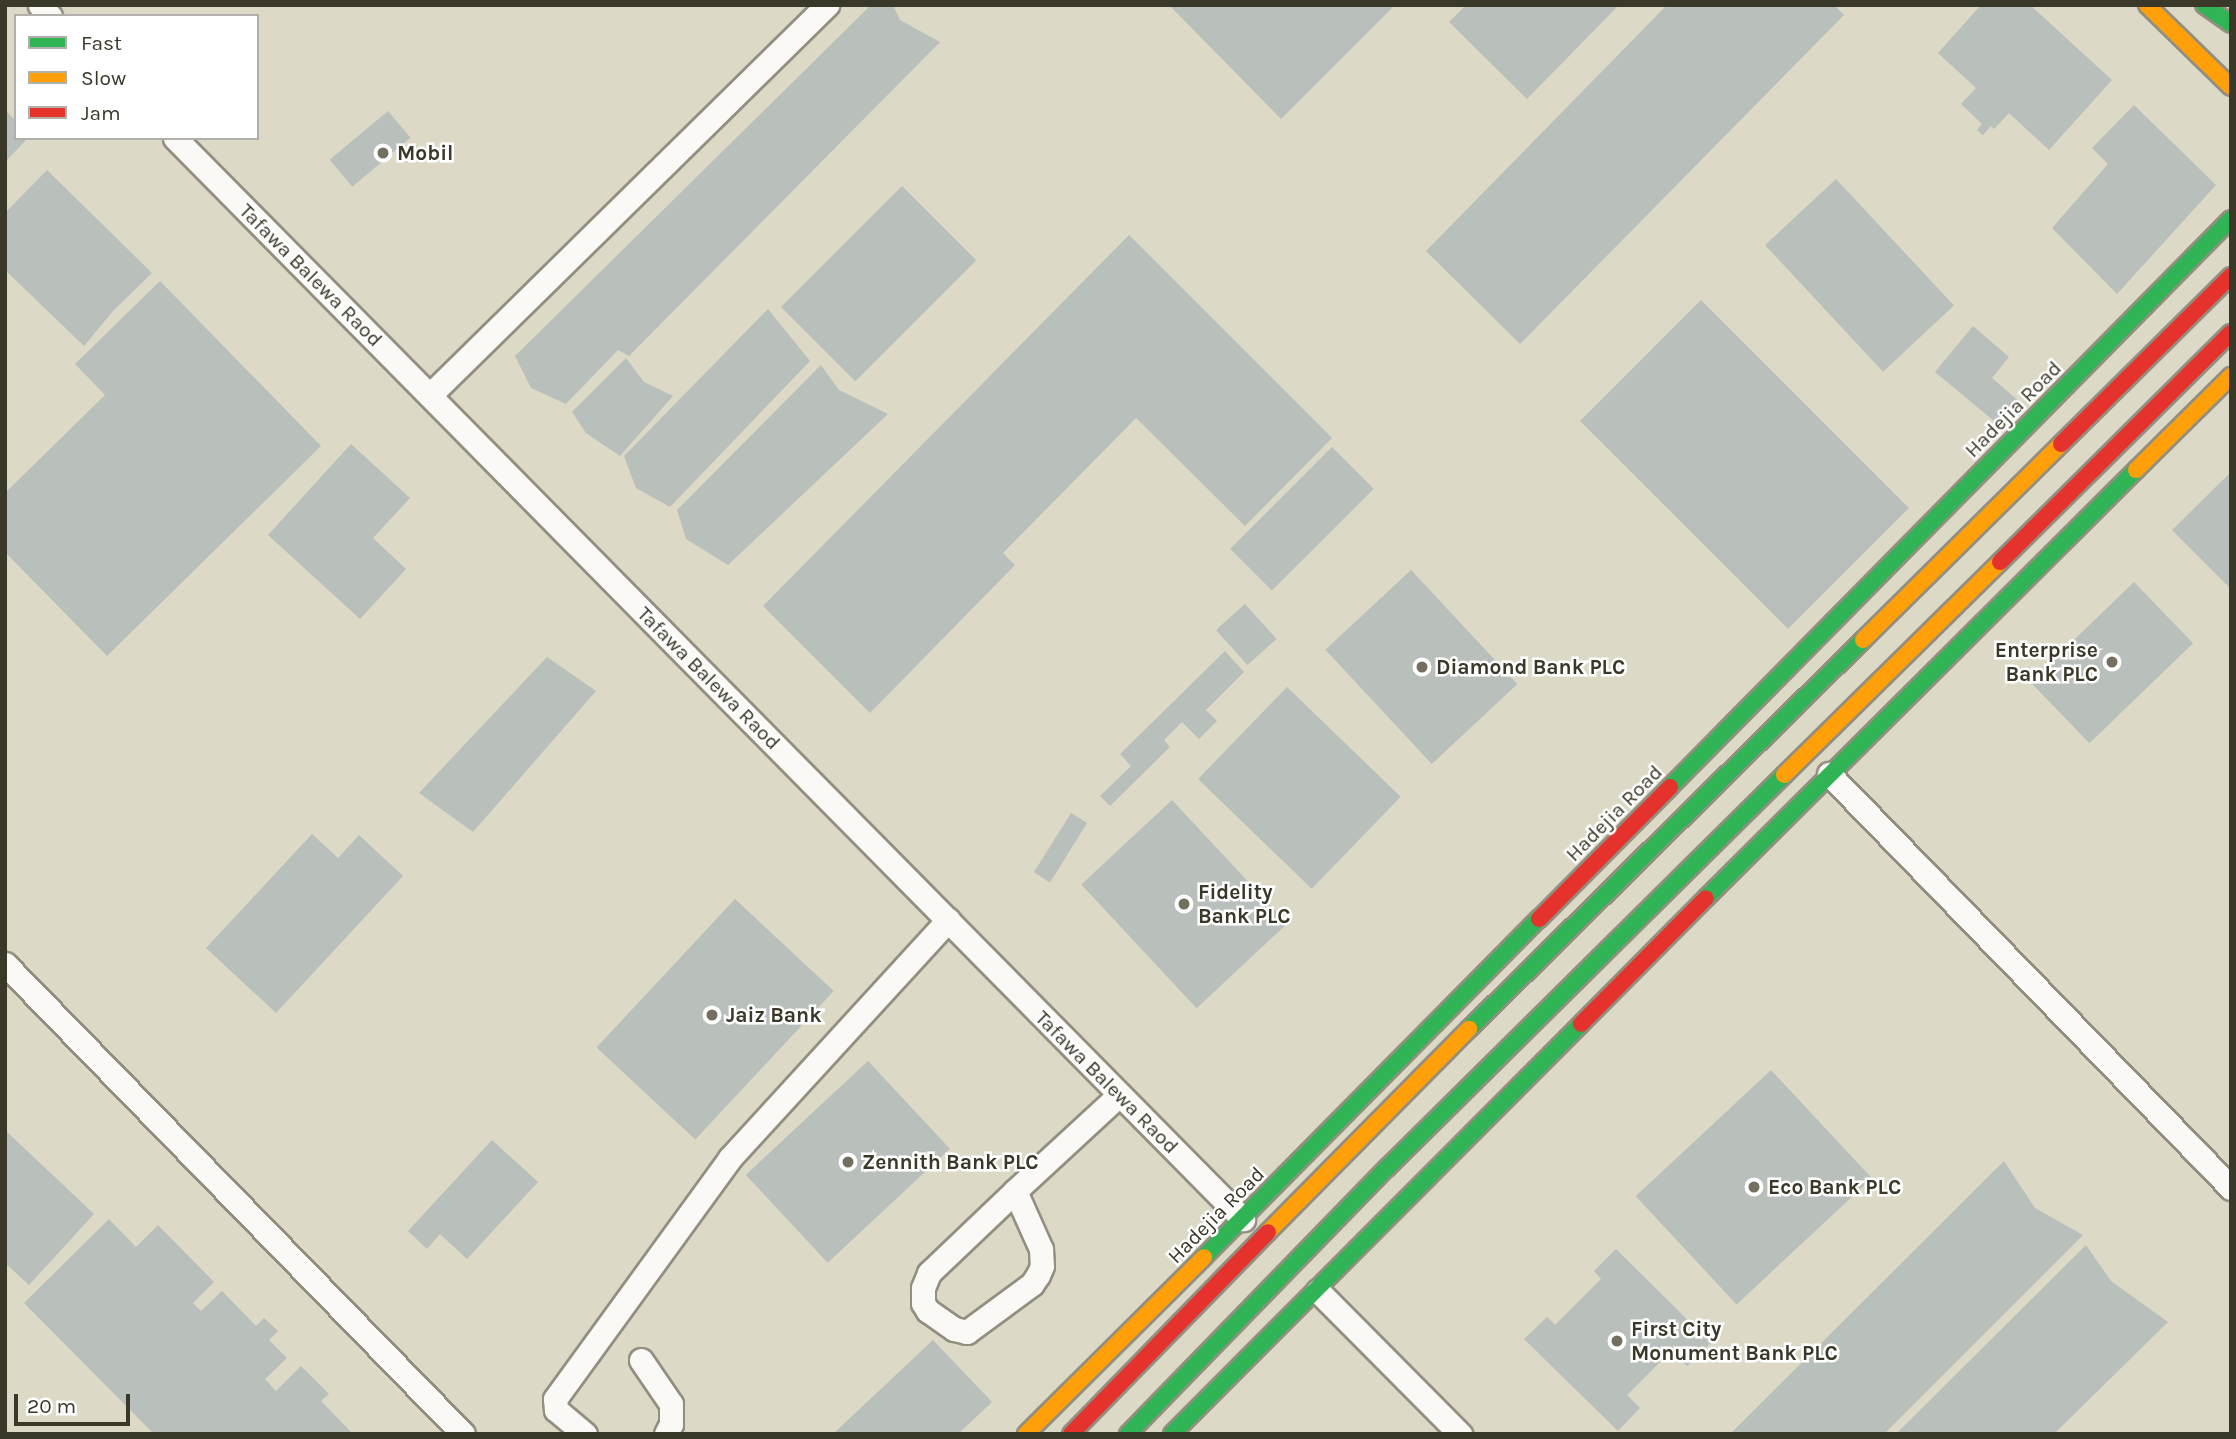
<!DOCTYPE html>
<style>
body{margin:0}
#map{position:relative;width:2236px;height:1439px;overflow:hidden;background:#dcd9c6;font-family:Karla,sans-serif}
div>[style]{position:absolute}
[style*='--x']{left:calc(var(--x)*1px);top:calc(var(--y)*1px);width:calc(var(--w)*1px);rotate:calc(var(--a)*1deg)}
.building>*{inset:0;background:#b9bfba;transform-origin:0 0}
.roads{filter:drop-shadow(2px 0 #928f81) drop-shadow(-2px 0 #928f81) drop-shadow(0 2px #928f81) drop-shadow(0 -2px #928f81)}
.lane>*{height:23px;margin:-11.5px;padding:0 11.5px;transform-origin:11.5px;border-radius:11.5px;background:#faf9f6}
.fast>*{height:16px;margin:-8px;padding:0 8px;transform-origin:8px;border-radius:8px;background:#30b455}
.slow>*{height:16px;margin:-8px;padding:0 8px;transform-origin:8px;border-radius:8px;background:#ff9f0a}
.jam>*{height:16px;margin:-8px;padding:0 8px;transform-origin:8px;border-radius:8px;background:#e5322d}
.dots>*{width:19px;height:19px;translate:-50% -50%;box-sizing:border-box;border:4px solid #fff;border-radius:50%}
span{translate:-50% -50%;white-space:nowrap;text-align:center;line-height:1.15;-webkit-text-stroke:5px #fff;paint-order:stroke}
.poi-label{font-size:21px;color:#3a3829;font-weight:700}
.left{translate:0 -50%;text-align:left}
.right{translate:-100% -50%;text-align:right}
.street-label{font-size:21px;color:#3a3829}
.frame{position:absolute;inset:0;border:7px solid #3a3829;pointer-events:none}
.legend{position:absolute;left:14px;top:14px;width:245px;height:126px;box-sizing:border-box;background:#fff;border:2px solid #b0afa9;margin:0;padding:9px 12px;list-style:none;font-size:21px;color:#3a3829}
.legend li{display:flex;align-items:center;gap:14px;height:35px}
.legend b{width:35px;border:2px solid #b0afa9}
.scale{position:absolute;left:14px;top:1394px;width:116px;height:32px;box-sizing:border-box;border:4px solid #3a3829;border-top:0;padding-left:9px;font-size:21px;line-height:24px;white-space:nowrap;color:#3a3829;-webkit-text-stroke:5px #fff;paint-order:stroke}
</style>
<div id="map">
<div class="building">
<i style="clip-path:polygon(871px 5px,893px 5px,900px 20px,940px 42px,629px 356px,618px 350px,566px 404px,531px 388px,515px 356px)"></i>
<i style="clip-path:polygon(1169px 5px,1395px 5px,1281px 119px)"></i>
<i style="clip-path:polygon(1466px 5px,1619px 5px,1527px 99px,1449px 22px)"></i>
<i style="clip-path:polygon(1667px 5px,1834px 5px,1844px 15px,1520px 344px,1426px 251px)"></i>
<i style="clip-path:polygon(1981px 5px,2030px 5px,2112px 80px,2049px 150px,2009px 113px,1994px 129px,1991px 126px,1983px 135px,1977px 130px,1982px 124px,1961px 104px,1976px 88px,1938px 53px)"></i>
<i style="clip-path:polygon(2134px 105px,2216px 185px,2117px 294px,2052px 228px,2108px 164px,2092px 148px)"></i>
<i style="clip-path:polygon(5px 110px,16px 121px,16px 138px,28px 138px,5px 162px)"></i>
<i style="left:388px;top:111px;width:35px;height:76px;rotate:50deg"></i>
<i style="clip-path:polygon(47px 170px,152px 273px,113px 311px,84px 346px,5px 270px,5px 213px)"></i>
<i style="left:1836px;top:179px;width:173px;height:97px;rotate:47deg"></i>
<i style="left:902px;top:186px;width:105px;height:171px;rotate:45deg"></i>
<i style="clip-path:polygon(1129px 235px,1332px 438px,1245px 526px,1136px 418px,1003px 553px,1015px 565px,870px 713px,763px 606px)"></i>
<i style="clip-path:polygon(160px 281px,321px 446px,107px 656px,5px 552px,5px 493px,105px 395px,75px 364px)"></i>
<i style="left:1701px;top:300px;width:294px;height:171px;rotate:45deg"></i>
<i style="clip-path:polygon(768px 309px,810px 361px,670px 507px,636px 488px,624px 456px)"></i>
<i style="clip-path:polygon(1973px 326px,2009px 357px,1992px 378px,2020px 402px,2000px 426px,1935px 372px)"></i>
<i style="clip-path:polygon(626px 358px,644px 382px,673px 396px,620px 456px,586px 433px,572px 412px)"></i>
<i style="clip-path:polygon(821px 365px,839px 390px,888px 414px,728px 565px,686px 539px,677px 510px)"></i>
<i style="clip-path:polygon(351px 444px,410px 498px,373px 538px,406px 569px,360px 619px,268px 535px)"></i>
<i style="left:1332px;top:447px;width:59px;height:144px;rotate:45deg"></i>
<i style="clip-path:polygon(2231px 472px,2231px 589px,2172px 530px)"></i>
<i style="left:1411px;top:570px;width:156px;height:117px;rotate:47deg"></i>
<i style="left:2134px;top:582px;width:85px;height:144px;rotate:46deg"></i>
<i style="left:1245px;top:604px;width:47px;height:39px;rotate:48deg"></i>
<i style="clip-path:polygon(1225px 651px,1244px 672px,1206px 710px,1217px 721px,1199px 739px,1182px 722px,1164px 740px,1170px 747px,1110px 806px,1100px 796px,1131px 766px,1120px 754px)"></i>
<i style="clip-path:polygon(547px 657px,596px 691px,473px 832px,419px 793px)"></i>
<i style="left:1287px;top:687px;width:158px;height:128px;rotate:44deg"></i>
<i style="left:1172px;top:800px;width:169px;height:124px;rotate:47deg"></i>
<i style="left:1071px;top:813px;width:19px;height:70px;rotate:32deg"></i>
<i style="clip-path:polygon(312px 834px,338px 858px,359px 835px,403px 876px,276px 1013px,206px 948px)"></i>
<i style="left:735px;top:899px;width:135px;height:203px;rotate:43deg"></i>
<i style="left:868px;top:1061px;width:120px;height:167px;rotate:47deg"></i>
<i style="left:1771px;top:1070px;width:148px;height:185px;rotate:47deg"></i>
<i style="clip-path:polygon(5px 1130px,94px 1214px,29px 1285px,5px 1263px)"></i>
<i style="clip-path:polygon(492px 1140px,538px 1182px,467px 1259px,440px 1234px,427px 1249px,408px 1231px)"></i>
<i style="clip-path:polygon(2004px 1161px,2035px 1208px,2083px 1235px,1884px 1434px,1730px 1434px)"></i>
<i style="clip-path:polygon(109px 1219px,136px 1247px,158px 1225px,214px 1282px,193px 1303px,201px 1311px,222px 1291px,256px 1326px,264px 1318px,278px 1331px,269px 1340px,287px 1358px,265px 1379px,276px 1391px,301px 1366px,329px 1394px,321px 1401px,353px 1434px,154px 1434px,24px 1303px)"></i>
<i style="clip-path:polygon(2086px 1245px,2111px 1281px,2168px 1322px,2054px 1434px,1896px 1434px)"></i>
<i style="clip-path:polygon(1616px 1249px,1711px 1343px,1687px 1366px,1671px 1351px,1627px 1395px,1640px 1408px,1618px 1431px,1524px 1339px,1547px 1317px,1555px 1325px,1601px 1279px,1594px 1271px)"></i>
<i style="clip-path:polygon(933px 1340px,992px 1402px,958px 1434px,833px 1434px)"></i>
</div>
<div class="roads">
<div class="lane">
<i style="--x:40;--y:5;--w:15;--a:48"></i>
<i style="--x:175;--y:138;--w:1520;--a:45.35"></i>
<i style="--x:430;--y:395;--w:557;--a:-44.49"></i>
<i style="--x:1829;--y:774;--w:577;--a:45.84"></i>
<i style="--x:5;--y:964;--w:656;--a:45.74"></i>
<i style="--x:1015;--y:1191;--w:64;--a:65.9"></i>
<i style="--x:1041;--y:1249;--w:17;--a:87"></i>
<i style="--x:1042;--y:1266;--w:10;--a:114"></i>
<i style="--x:1038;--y:1275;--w:11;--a:124"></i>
<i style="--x:1032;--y:1284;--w:81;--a:143.6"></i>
<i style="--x:967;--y:1332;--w:13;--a:-167"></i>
<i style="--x:954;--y:1329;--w:32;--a:-145"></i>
<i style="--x:928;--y:1311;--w:9;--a:-122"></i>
<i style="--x:923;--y:1303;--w:15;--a:-90"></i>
<i style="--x:923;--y:1288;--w:16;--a:-68"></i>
<i style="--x:929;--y:1273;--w:119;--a:-43.6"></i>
<i style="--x:1015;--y:1191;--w:142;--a:-42.7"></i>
<i style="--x:1318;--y:1291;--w:202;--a:45.2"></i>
<i style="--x:641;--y:1360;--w:53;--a:55.7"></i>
<i style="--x:671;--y:1404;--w:20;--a:90"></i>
<i style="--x:671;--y:1424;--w:11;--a:117"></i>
<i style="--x:585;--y:1434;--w:38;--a:-140"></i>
<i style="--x:556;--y:1410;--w:11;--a:-95"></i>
<i style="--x:555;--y:1399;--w:298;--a:-54"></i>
<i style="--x:730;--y:1158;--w:323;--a:-47.5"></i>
</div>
<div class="fast">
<i style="--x:2204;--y:5;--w:33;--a:35"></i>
<i style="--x:1670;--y:787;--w:798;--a:-45.36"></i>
<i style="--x:1706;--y:898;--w:607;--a:-44.87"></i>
<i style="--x:1469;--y:1029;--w:554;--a:-44.63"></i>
<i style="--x:1204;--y:1257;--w:476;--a:-45.3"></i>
<i style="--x:1128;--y:1434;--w:371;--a:-45.8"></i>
<i style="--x:1387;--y:1168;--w:559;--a:-44.71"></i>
<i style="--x:1172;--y:1434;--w:579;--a:-45.07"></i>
</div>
<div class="slow">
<i style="--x:2147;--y:5;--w:117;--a:44.3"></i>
<i style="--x:2136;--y:470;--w:134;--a:-44.7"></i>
<i style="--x:1863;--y:640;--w:279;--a:-44.7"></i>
<i style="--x:1784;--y:775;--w:303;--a:-44.6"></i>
<i style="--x:1268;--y:1232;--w:286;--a:-45.3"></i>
<i style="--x:1026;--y:1434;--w:251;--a:-44.8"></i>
</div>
<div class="jam">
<i style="--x:2061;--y:444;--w:239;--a:-44.7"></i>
<i style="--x:2000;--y:562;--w:325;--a:-44.8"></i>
<i style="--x:1539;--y:919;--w:186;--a:-45.2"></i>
<i style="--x:1581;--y:1024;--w:177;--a:-45.2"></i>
<i style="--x:1071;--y:1434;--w:282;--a:-45.7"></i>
</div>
</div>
<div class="dots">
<i style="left:383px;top:153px;background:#737060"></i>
<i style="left:2112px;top:662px;background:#737060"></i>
<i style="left:1422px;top:667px;background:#737060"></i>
<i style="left:1184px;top:904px;background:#737060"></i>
<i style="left:712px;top:1015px;background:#737060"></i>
<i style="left:848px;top:1162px;background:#737060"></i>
<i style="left:1754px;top:1187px;background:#737060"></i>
<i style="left:1617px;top:1341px;background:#737060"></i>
</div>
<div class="poi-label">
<span class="left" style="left:397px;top:153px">Mobil</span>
<span class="right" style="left:2098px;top:662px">Enterprise<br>Bank PLC</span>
<span class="left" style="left:1436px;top:667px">Diamond Bank PLC</span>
<span class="left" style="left:1198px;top:904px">Fidelity<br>Bank PLC</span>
<span class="left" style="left:726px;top:1015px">Jaiz Bank</span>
<span class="left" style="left:862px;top:1162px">Zennith Bank PLC</span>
<span class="left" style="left:1768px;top:1187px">Eco Bank PLC</span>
<span class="left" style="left:1631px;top:1341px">First City<br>Monument Bank PLC</span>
</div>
<div class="street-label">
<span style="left:311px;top:275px;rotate:45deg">Tafawa Balewa Raod</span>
<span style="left:2013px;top:409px;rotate:-45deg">Hadejia Road</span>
<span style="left:709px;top:678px;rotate:45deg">Tafawa Balewa Raod</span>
<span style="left:1614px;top:813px;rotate:-45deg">Hadejia Road</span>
<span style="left:1107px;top:1082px;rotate:45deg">Tafawa Balewa Raod</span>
<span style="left:1216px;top:1215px;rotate:-45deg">Hadejia Road</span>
</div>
<div class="frame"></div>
<ul class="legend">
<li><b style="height:9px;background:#30b455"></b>Fast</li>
<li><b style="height:9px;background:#ff9f0a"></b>Slow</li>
<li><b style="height:9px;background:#e5322d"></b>Jam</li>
</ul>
<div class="scale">20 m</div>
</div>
